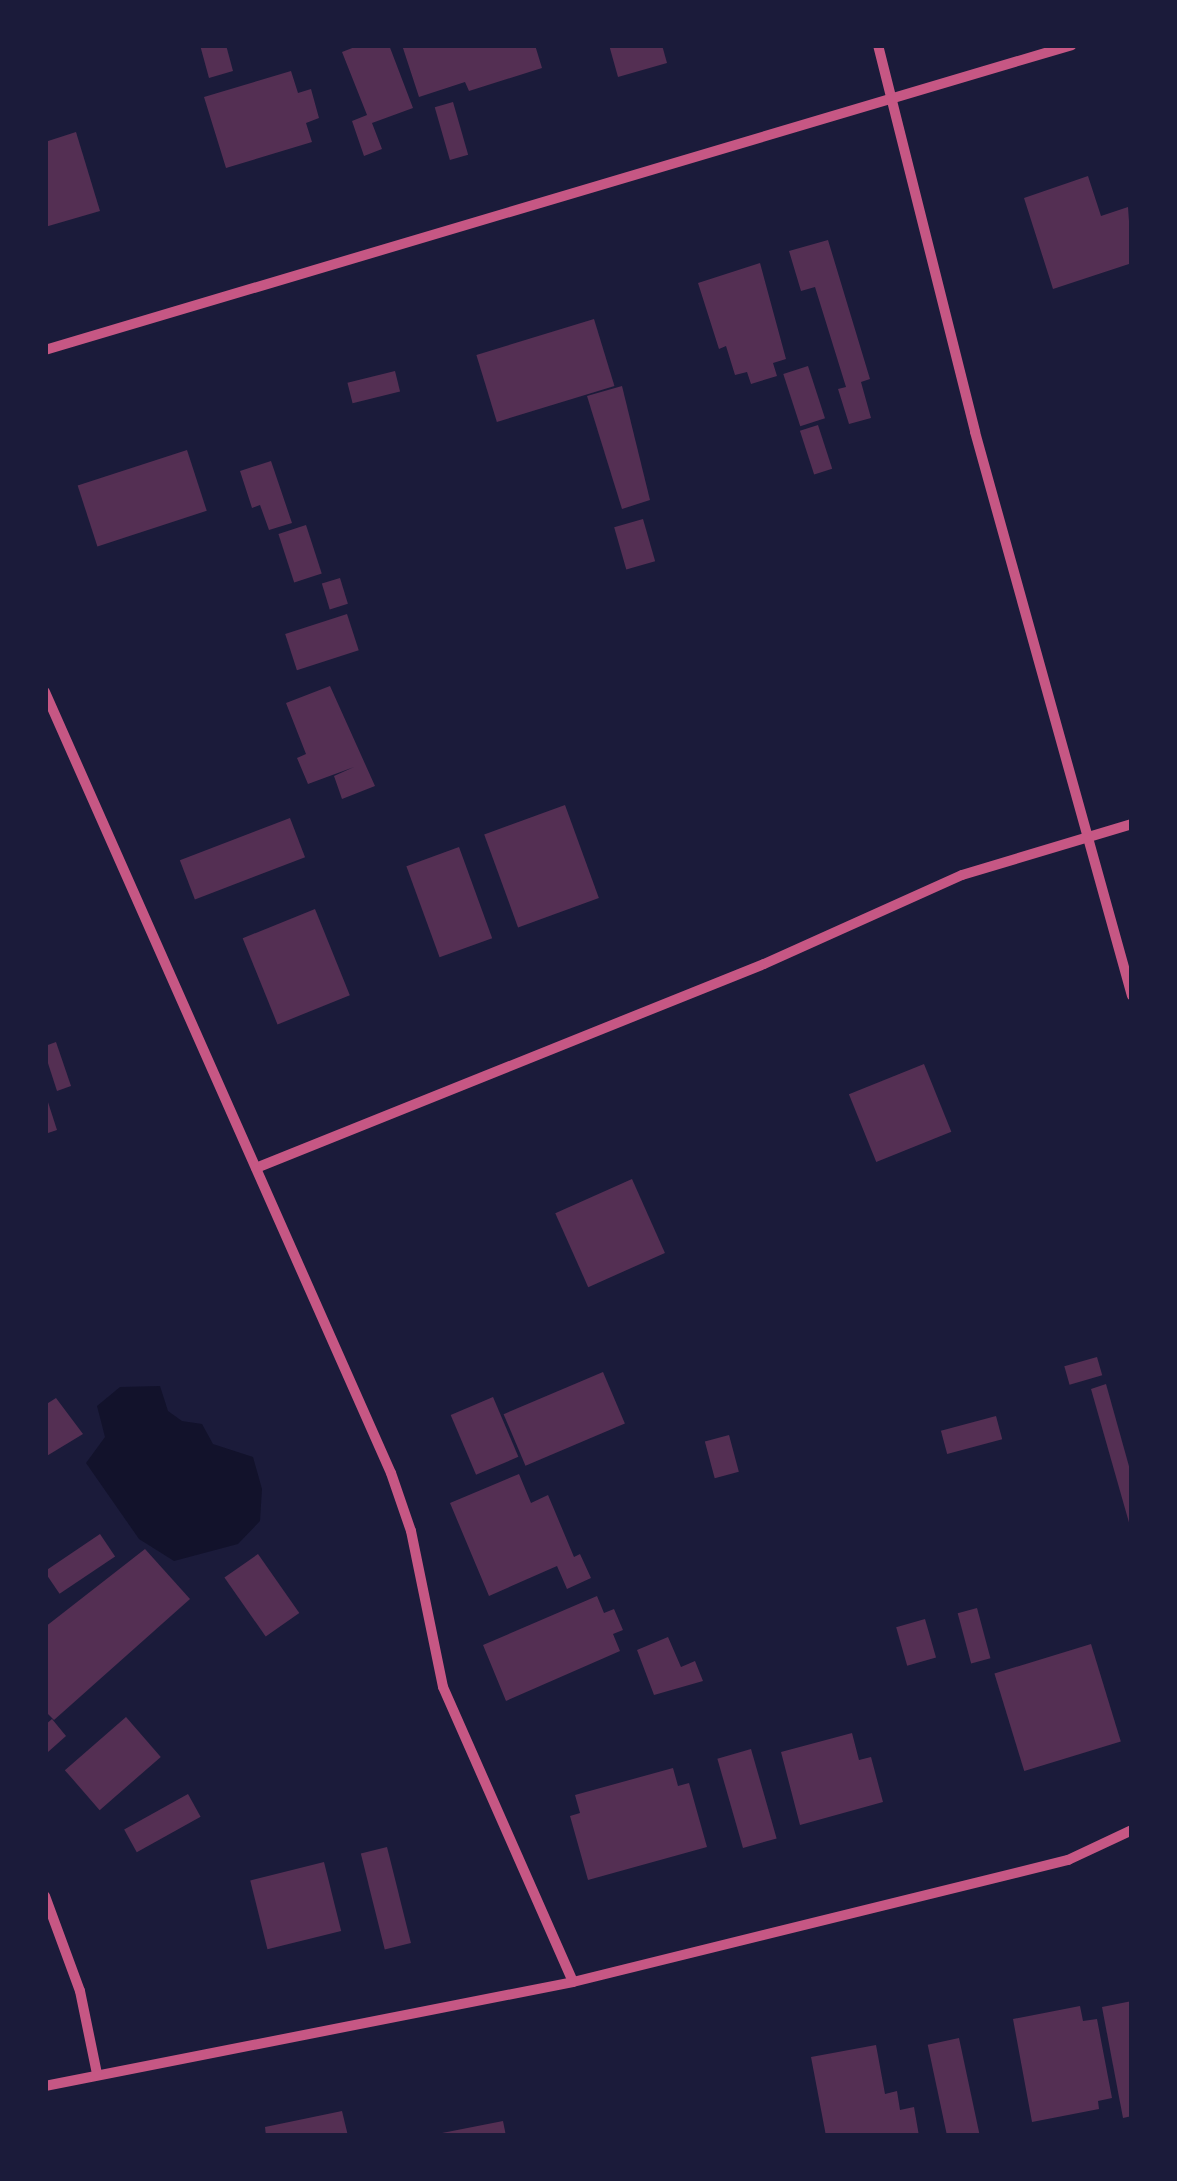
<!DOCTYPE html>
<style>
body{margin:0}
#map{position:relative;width:1177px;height:2181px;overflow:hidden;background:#1b1b3a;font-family:"PT Sans",sans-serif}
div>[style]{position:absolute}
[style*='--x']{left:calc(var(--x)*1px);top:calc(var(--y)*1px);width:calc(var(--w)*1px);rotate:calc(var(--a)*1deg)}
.water>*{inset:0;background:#12122b}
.building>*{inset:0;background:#542f53;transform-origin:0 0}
.minor>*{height:10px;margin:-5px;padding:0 5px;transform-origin:5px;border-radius:5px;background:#c65784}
span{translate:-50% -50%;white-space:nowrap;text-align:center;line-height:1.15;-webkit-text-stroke:10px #1b1b3a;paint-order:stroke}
.frame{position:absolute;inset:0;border:48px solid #1b1b3a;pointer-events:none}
</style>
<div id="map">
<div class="water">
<i style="clip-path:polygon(160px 1386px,168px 1411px,182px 1421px,202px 1424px,213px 1444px,253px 1457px,262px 1489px,260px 1521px,238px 1544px,174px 1561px,139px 1539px,86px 1463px,105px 1437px,97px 1406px,120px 1387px)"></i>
</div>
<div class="building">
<i style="clip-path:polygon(200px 45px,226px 45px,233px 71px,209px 78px)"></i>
<i style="clip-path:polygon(360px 45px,389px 45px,413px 108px,372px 123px,382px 149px,364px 156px,352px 121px,367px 115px,342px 52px)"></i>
<i style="clip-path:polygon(402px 45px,535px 45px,542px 68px,469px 91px,465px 82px,419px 97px)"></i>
<i style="clip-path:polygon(609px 45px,662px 45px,667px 63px,618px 77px)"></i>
<i style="clip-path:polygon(291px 71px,298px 93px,311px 89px,319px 118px,306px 123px,312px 142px,226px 168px,204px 97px)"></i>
<i style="left:453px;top:102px;width:55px;height:19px;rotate:74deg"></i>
<i style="clip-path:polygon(76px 132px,100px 211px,45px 227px,45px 142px)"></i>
<i style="clip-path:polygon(1088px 176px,1101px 216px,1128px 207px,1132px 263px,1053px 289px,1024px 198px)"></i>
<i style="clip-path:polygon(828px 240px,870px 379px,861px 382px,871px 418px,849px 424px,838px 389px,846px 387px,815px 287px,801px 291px,789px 251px)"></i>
<i style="clip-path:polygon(760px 263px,786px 359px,773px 363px,777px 376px,751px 384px,747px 372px,735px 375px,726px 346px,719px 349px,698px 283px)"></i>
<i style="left:594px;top:319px;width:70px;height:123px;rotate:73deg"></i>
<i style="left:808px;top:366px;width:55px;height:26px;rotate:72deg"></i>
<i style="left:395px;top:371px;width:21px;height:49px;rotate:76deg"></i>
<i style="clip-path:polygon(622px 386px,650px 500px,622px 509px,587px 396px)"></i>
<i style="left:818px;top:425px;width:46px;height:19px;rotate:72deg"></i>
<i style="left:187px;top:450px;width:64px;height:115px;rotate:72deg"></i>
<i style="clip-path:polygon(271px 461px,292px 523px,269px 530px,260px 505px,252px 508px,240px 471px)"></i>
<i style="left:643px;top:519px;width:44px;height:30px;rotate:74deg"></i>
<i style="left:306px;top:525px;width:51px;height:29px;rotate:72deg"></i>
<i style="left:340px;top:578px;width:27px;height:19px;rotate:73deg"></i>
<i style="left:347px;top:614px;width:38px;height:65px;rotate:72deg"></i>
<i style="clip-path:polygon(330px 686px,375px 786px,342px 799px,334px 776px,354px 767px,308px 784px,297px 758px,306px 754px,286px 703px)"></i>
<i style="left:565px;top:805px;width:99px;height:86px;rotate:70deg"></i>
<i style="left:290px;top:818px;width:42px;height:118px;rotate:69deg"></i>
<i style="left:459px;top:847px;width:97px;height:56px;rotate:70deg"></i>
<i style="left:315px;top:909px;width:93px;height:78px;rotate:68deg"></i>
<i style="clip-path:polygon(56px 1042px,71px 1086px,57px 1091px,45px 1054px,45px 1046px)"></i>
<i style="left:924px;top:1064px;width:73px;height:81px;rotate:68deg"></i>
<i style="clip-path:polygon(46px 1096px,57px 1130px,45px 1134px,45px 1097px)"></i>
<i style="left:632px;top:1179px;width:81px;height:84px;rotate:66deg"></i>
<i style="left:1097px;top:1357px;width:19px;height:34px;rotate:74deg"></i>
<i style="left:603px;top:1372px;width:56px;height:108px;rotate:67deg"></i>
<i style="clip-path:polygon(1106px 1384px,1132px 1477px,1132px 1533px,1091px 1389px)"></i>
<i style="left:493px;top:1397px;width:65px;height:46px;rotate:67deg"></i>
<i style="clip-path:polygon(56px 1398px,83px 1434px,45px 1457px,45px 1405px)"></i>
<i style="left:996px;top:1416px;width:24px;height:57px;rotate:75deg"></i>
<i style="left:729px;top:1435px;width:38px;height:25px;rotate:75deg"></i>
<i style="clip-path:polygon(519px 1474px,531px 1503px,548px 1495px,574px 1557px,580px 1554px,591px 1578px,567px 1589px,557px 1566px,489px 1596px,450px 1503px)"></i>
<i style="left:100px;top:1534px;width:27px;height:67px;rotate:56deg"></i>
<i style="clip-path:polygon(145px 1549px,190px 1599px,54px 1720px,45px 1711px,45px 1627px)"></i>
<i style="left:258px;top:1554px;width:72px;height:41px;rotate:55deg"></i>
<i style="clip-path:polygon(597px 1596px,604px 1613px,614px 1609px,623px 1630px,613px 1634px,620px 1651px,506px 1701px,483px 1645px)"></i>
<i style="left:977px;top:1608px;width:52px;height:20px;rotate:75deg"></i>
<i style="left:925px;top:1619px;width:40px;height:30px;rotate:74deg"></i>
<i style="clip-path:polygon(668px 1637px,681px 1667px,695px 1661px,703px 1681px,654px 1695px,637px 1650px)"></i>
<i style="left:1091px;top:1644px;width:102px;height:101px;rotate:73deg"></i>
<i style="left:126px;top:1717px;width:53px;height:81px;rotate:49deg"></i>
<i style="clip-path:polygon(52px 1719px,66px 1736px,48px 1752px,45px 1725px)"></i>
<i style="clip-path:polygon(852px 1733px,859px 1760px,871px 1757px,883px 1802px,800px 1825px,781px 1752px)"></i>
<i style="left:751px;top:1749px;width:93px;height:35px;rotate:74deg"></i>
<i style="clip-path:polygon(673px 1768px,678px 1786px,689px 1783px,707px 1847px,588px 1880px,570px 1816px,580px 1813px,575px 1795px)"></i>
<i style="left:188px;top:1794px;width:26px;height:73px;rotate:61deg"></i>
<i style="left:387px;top:1847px;width:99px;height:27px;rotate:76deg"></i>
<i style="left:324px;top:1862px;width:71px;height:76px;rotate:76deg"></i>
<i style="clip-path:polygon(1132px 2001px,1132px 2116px,1123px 2118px,1102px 2007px)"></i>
<i style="clip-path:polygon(1080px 2006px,1083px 2021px,1097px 2019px,1112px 2098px,1098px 2101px,1099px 2109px,1032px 2122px,1013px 2019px)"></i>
<i style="left:959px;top:2038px;width:100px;height:32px;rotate:78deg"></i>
<i style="clip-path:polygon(876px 2045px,885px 2094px,897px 2091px,900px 2110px,914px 2107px,919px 2136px,826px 2136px,811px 2057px)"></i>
<i style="clip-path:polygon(342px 2111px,348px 2136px,266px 2136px,265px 2127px)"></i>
<i style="clip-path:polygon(503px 2121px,506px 2136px,437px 2136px,437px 2134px)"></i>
</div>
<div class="minor">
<i style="--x:878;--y:45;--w:399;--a:75.9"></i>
<i style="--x:975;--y:432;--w:585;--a:74.44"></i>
<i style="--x:45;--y:350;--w:1071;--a:-16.54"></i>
<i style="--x:45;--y:692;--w:854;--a:66.11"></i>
<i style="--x:391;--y:1473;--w:61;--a:71"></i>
<i style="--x:411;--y:1531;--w:159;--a:78.4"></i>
<i style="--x:443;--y:1687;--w:322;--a:66.2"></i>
<i style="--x:256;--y:1168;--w:547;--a:-21.88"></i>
<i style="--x:764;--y:964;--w:217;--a:-24.2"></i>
<i style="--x:962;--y:875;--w:177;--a:-16.7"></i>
<i style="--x:45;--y:1896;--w:101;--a:69.8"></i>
<i style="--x:80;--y:1991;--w:85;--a:78.4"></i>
<i style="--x:45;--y:2086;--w:538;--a:-11.14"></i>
<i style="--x:573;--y:1982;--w:510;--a:-13.85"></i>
<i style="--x:1068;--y:1860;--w:71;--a:-25.1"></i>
</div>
<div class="frame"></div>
</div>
